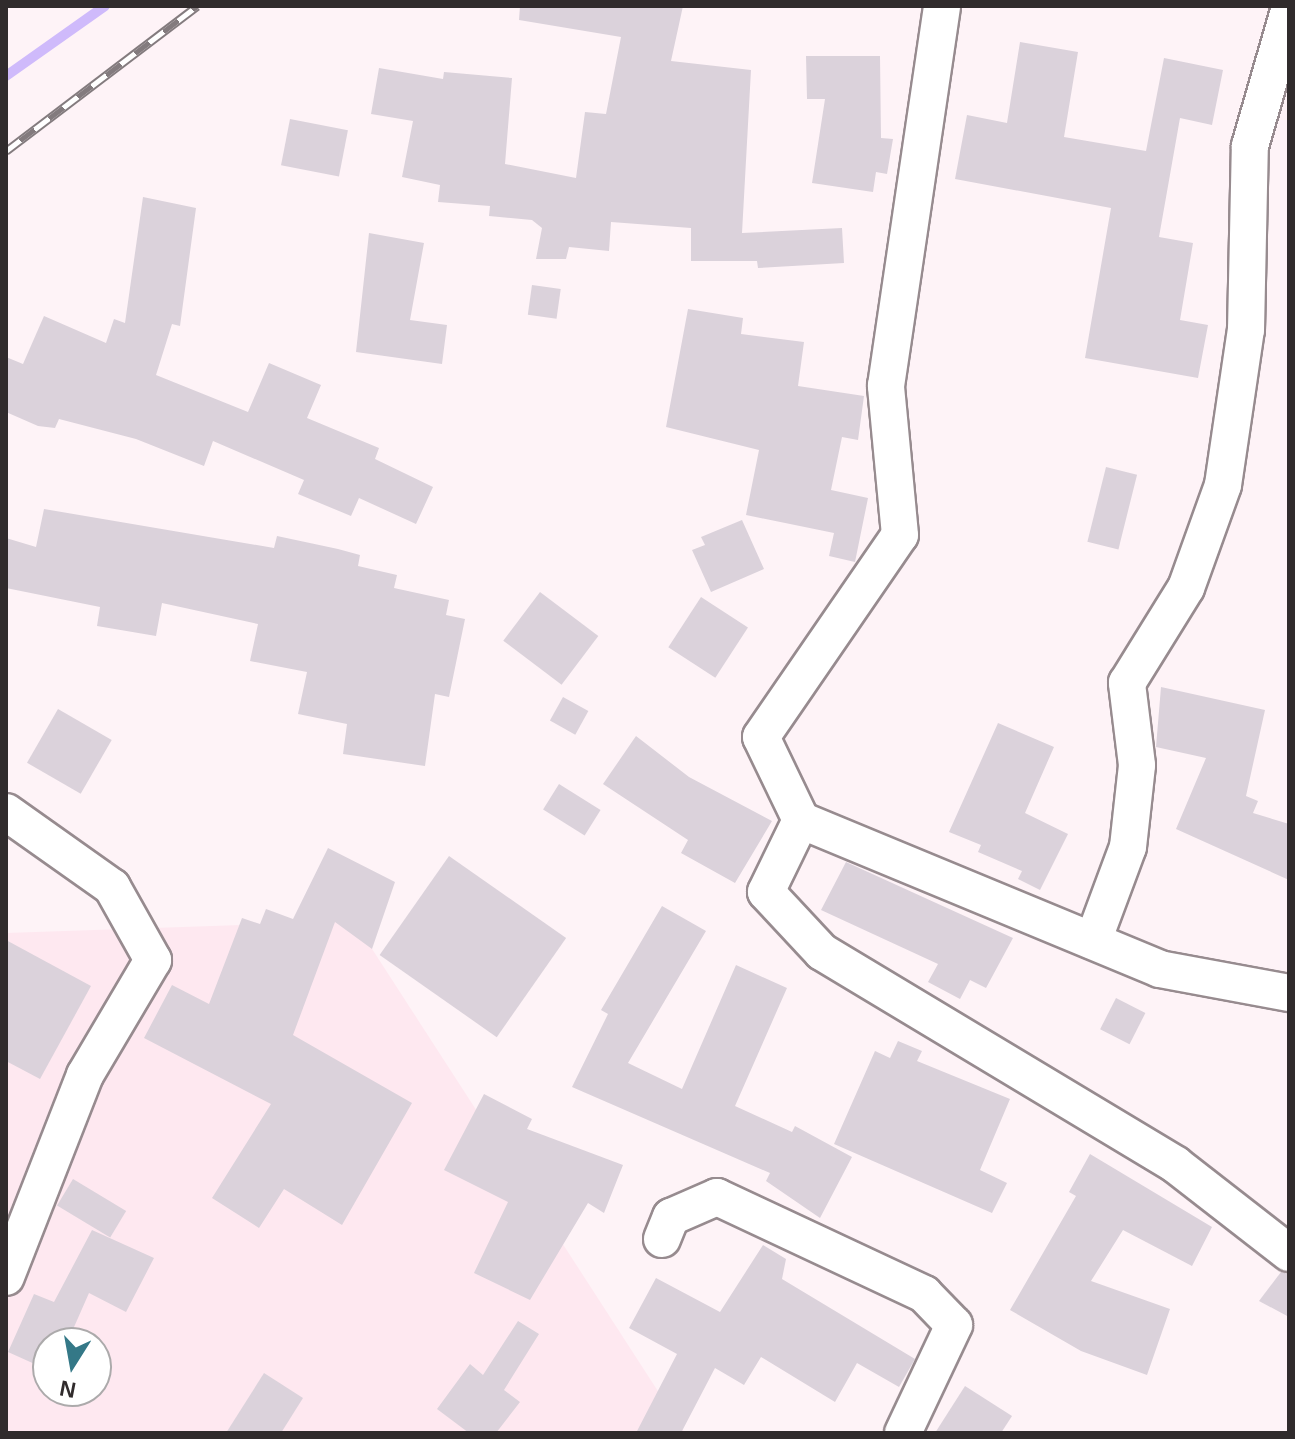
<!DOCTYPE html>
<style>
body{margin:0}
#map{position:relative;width:1295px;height:1439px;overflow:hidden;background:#fef3f7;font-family:Helvetica,sans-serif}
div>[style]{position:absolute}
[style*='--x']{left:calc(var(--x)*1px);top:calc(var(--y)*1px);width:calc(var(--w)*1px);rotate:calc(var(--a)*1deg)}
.built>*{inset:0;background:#fee8f0}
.stream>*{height:10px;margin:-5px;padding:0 5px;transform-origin:5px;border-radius:5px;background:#cfbafb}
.building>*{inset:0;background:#dbd2db;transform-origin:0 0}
.roads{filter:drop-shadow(2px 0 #978b8f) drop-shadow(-2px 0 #978b8f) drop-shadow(0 2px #978b8f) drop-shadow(0 -2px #978b8f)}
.minor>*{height:36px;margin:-18px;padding:0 18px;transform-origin:18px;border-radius:18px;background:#fff}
.rail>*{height:9px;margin-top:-4.5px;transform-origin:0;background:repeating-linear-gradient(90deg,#fff 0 18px,#837b7e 0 36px);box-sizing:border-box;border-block:2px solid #837b7e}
span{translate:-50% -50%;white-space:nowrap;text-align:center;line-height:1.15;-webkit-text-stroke:8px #fff;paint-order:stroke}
.frame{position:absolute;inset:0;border:8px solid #302b2c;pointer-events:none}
.north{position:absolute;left:32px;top:1327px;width:80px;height:80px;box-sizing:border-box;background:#fff;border:2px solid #acaaab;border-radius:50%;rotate:191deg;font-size:22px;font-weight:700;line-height:32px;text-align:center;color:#302b2c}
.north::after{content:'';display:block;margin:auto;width:28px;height:36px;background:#347887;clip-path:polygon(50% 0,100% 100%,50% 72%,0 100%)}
</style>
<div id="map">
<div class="built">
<i style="clip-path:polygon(evenodd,354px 921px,685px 1433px,6px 1433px,6px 933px,354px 921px,48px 1343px,96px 1343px,96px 1391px,48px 1391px,48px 1343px)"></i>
</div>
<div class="stream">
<i style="--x:6;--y:76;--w:121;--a:-35.3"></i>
</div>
<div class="building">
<i style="clip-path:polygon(520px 6px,683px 6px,671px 61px,751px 70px,742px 233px,842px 228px,844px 263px,758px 268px,757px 261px,691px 261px,691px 228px,611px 222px,609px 251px,569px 247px,566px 259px,536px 259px,542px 228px,532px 220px,489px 216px,490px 206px,438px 202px,440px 185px,402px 177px,413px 121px,371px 114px,379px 68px,443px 79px,444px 72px,512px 78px,505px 164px,576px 178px,585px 112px,606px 114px,621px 37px,519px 20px)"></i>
<i style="clip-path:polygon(1020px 42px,1078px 52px,1064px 137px,1146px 151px,1164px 58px,1223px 70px,1212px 125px,1180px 118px,1159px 237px,1193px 243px,1180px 320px,1208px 325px,1198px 378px,1085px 358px,1111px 208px,955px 179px,967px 115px,1007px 123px)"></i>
<i style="clip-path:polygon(806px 56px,880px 56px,881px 138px,893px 139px,887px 174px,876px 172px,873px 192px,812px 183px,825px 99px,807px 99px)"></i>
<i style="left:290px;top:119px;width:59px;height:47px;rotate:11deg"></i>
<i style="clip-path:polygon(143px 197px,196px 208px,180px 326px,172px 324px,156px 375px,248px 412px,269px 363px,321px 385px,307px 418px,379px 448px,375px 459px,433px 487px,416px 524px,359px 498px,351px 516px,298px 494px,304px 480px,213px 441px,204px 466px,136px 439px,59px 419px,55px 428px,38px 426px,6px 412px,6px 357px,23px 364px,44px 316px,106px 343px,114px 319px,125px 323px)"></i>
<i style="clip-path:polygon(369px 233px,424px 243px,410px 320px,447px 325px,442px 364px,356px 352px)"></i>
<i style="left:532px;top:285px;width:29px;height:30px;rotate:8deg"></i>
<i style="clip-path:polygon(688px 309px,743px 318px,741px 334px,804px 342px,798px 386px,864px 396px,858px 440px,842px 437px,831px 490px,868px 498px,855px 562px,829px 556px,834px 533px,746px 515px,759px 450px,666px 427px)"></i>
<i style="left:1106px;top:467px;width:32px;height:77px;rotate:14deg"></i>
<i style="clip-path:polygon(44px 509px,274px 548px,277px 536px,338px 549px,360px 555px,358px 566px,397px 575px,394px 588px,449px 600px,446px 615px,465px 619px,449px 697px,435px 694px,425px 766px,343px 754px,347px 724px,298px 714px,307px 672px,250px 661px,258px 624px,162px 603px,156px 636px,97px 626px,100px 607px,6px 588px,6px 538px,36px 547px)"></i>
<i style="clip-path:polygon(742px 520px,764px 569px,711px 592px,692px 550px,705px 545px,701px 537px)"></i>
<i style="left:540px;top:592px;width:73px;height:61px;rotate:37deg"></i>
<i style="left:701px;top:597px;width:56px;height:60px;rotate:33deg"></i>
<i style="clip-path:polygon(1161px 687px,1265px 710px,1246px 796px,1258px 801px,1253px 813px,1289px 824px,1289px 880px,1176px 829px,1206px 758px,1156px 747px)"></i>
<i style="left:563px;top:697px;width:29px;height:27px;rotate:29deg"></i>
<i style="left:58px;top:709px;width:62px;height:62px;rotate:30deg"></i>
<i style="clip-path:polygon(998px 723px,1054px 747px,1025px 813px,1068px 834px,1040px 890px,1018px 879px,1022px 871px,978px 852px,981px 845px,949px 832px)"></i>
<i style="clip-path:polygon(636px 736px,689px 777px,772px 821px,735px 883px,681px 853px,688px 840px,603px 784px)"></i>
<i style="left:559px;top:784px;width:49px;height:30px;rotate:32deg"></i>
<i style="clip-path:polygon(328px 848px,395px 882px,372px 949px,335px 922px,293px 1035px,412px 1103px,342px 1225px,284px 1189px,259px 1228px,212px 1198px,271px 1104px,144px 1038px,172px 985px,209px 1004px,242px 918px,260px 924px,266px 909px,293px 919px)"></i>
<i style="left:449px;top:856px;width:143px;height:121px;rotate:35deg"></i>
<i style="clip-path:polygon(846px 862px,1013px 938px,986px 988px,970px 980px,960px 999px,928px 982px,938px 964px,821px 910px)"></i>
<i style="clip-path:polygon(662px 906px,706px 931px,628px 1063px,682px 1089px,736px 965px,787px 988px,735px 1106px,792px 1132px,795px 1126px,852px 1157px,820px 1218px,766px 1181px,770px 1173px,572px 1087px,608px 1014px,601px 1010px)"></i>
<i style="clip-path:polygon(6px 940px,91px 986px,40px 1079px,6px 1061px)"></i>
<i style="left:1116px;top:998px;width:33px;height:35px;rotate:27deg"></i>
<i style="clip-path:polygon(898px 1041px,922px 1051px,917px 1061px,1010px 1099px,980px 1170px,1007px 1183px,992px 1213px,834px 1144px,875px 1051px,890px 1058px)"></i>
<i style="clip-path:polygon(484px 1094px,532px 1119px,527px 1129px,623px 1165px,604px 1213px,588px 1203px,530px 1300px,474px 1273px,508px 1202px,444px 1170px)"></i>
<i style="clip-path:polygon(1090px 1154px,1212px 1227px,1192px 1266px,1123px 1230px,1091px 1281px,1170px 1309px,1147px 1375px,1081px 1351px,1010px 1310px,1076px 1196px,1069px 1192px)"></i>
<i style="left:73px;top:1179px;width:62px;height:31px;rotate:31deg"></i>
<i style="clip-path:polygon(92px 1230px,154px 1258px,126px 1312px,89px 1293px,67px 1343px,48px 1343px,48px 1370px,8px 1352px,34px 1294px,54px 1302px)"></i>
<i style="clip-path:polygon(763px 1245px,786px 1259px,782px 1279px,915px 1359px,899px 1387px,857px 1363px,835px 1402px,761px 1357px,744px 1385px,715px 1368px,681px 1433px,636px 1433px,677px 1354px,629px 1328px,656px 1278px,720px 1312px)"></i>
<i style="clip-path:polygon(1281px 1272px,1289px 1274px,1289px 1317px,1259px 1301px)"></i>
<i style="clip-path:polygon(518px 1321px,539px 1334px,504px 1390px,520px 1402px,496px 1433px,469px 1433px,437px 1409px,470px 1364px,483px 1375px)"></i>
<i style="clip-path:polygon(264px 1373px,303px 1398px,281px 1433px,226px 1433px)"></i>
<i style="clip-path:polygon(965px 1386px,1012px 1416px,1001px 1433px,935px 1433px)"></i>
</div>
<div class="roads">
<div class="minor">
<i style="--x:6;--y:812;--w:130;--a:35.3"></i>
<i style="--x:112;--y:887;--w:84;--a:60.7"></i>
<i style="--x:153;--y:960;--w:134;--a:120.6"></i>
<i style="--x:85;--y:1075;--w:217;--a:111.4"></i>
<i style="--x:801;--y:820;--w:92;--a:-115.7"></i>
<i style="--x:761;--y:737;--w:245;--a:-55.5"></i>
<i style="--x:900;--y:535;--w:150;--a:-95.4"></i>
<i style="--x:886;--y:386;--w:384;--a:-81.6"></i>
<i style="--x:1093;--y:941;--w:100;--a:-69.6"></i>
<i style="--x:1128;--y:847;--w:82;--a:-83.7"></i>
<i style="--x:1137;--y:765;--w:83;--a:-97"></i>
<i style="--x:1127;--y:683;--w:112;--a:-58.2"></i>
<i style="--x:1186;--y:588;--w:109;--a:-70.2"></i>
<i style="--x:1223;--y:485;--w:157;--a:-81.6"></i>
<i style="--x:1246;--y:330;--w:184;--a:-88.8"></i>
<i style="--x:1250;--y:146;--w:141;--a:-73.9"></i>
<i style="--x:1289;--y:993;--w:131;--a:-169.5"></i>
<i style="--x:1160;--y:969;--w:389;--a:-157.5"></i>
<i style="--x:801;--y:820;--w:80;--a:115.9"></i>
<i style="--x:766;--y:892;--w:82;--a:47"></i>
<i style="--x:822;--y:952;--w:413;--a:31"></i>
<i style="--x:1176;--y:1165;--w:143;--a:37.9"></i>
<i style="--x:662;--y:1239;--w:24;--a:-68"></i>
<i style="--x:671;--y:1217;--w:50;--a:-23.5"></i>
<i style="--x:717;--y:1197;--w:229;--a:25.1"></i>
<i style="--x:924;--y:1294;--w:43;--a:45.9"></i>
<i style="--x:954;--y:1325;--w:119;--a:115.3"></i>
</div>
</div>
<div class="rail">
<i style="--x:6;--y:151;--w:240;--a:-37.2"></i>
</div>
<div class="frame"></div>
<div class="north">N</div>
</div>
